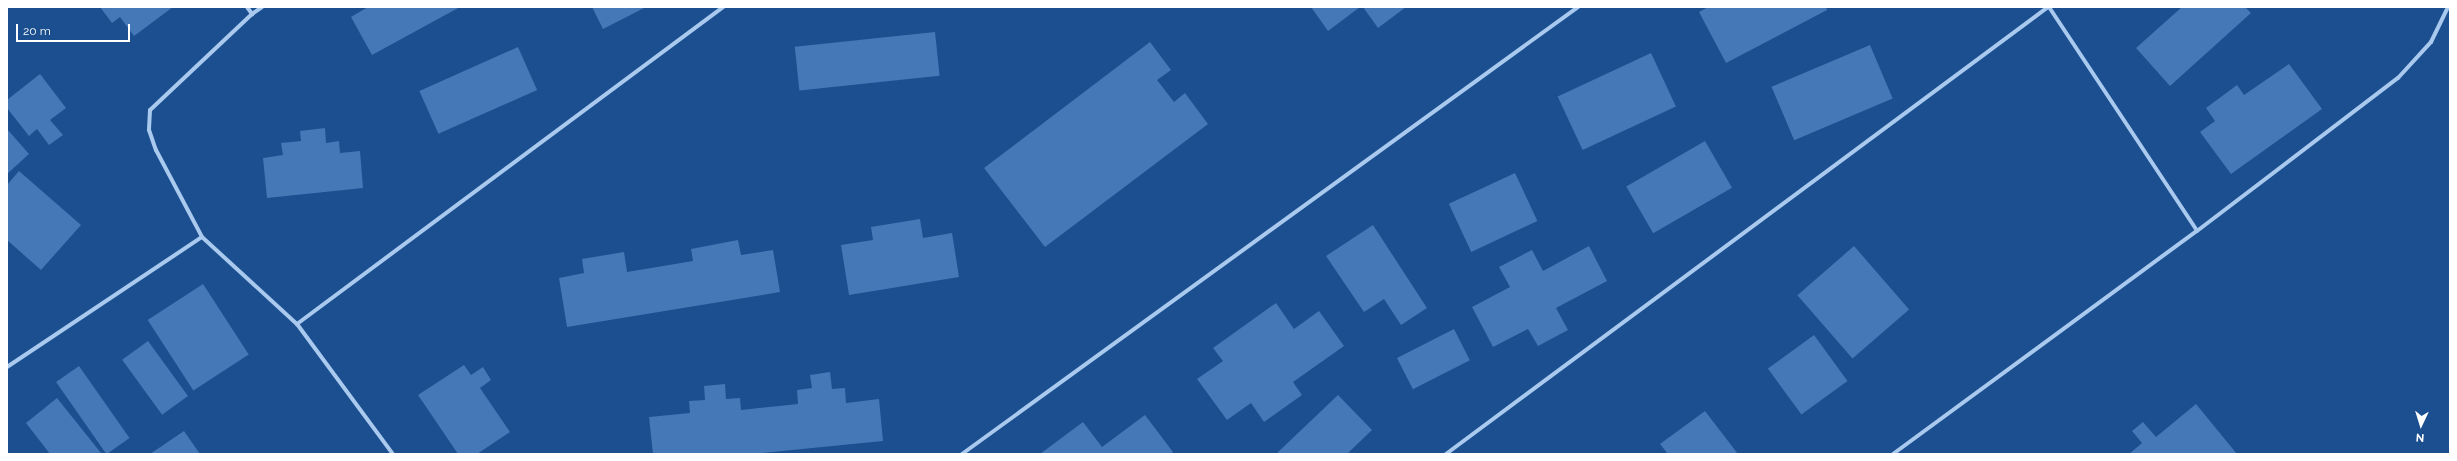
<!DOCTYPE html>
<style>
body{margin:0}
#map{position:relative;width:2457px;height:461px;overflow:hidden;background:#1b4f8f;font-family:Raleway,sans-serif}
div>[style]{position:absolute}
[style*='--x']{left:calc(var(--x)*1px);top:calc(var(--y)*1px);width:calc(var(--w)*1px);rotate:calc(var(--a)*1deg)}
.building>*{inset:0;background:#4478b7;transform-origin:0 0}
.minor>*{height:4px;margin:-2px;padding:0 2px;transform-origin:2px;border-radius:2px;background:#a9c9ee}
span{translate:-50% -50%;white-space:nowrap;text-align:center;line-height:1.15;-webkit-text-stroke:3.5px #1b4f8f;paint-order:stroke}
.frame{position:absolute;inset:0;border:8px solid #fff;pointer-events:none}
.north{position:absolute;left:2401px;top:405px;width:40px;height:40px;-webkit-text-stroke:3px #1b4f8f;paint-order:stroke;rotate:184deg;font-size:11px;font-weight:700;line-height:16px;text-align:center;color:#fff}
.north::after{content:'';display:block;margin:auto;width:14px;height:18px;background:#fff;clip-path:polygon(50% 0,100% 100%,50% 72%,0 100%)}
.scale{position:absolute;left:16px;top:24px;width:114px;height:18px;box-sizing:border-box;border:2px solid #fff;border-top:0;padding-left:5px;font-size:12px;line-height:14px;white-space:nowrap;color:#fff;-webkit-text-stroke:3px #1b4f8f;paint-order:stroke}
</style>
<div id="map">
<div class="building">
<i style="clip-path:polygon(100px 7px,173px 7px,134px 36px,120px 17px,112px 23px)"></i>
<i style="clip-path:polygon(368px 7px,460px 7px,372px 55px,351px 17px)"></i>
<i style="clip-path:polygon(592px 7px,646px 7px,603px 29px)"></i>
<i style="clip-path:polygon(1311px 7px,1360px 7px,1328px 31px)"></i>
<i style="clip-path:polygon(1363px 7px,1406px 7px,1378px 28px)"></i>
<i style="clip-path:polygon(1708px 7px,1826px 7px,1827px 10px,1726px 63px,1699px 12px)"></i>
<i style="clip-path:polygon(2182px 7px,2245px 7px,2251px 13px,2170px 86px,2136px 48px)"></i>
<i style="left:935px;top:32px;width:44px;height:141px;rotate:84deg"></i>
<i style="clip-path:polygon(1150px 42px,1171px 70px,1157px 80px,1174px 102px,1185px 93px,1208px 124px,1045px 247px,984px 168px)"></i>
<i style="left:1870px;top:45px;width:58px;height:107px;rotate:67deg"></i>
<i style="left:518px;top:47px;width:47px;height:108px;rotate:66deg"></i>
<i style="left:1651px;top:53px;width:59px;height:103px;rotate:65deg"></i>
<i style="clip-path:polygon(2289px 64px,2322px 109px,2231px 174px,2200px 132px,2215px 121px,2206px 108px,2237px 85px,2244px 95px)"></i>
<i style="clip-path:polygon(40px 74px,66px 108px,50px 120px,63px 135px,49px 145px,37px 129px,29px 136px,7px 108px,7px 100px)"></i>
<i style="clip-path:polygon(325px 128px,326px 143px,339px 141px,340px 153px,360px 151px,363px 188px,267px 198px,263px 158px,283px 155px,281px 143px,301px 141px,300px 131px)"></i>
<i style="clip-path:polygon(7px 129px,29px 154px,7px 174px)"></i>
<i style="left:1705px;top:141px;width:54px;height:91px;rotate:60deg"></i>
<i style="clip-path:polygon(19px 171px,81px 225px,41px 270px,7px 240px,7px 185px)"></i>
<i style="left:1515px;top:173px;width:53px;height:73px;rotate:65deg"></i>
<i style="clip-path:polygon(920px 219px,923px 238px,952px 233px,959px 277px,849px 295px,841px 245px,873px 240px,871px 227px)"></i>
<i style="clip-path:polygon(1373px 225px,1427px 308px,1401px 325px,1384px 299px,1364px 312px,1326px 256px)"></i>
<i style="clip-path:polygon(738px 240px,741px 255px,773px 250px,780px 292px,567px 327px,559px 278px,584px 273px,582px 259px,624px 252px,627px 272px,693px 261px,691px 249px)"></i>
<i style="clip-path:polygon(1589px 246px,1607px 281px,1556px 308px,1568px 330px,1538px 346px,1528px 329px,1493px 347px,1472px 307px,1510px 287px,1499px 267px,1532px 250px,1543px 271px)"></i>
<i style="left:1854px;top:246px;width:84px;height:75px;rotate:49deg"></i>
<i style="left:203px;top:284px;width:84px;height:66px;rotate:57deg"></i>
<i style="clip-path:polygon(1276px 303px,1294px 329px,1319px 311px,1344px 346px,1293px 382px,1302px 395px,1264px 422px,1251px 403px,1227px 420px,1197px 379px,1223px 361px,1213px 348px)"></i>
<i style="left:1454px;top:329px;width:35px;height:64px;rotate:63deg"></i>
<i style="left:1814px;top:335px;width:57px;height:57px;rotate:54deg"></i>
<i style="left:148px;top:341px;width:68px;height:32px;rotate:54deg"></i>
<i style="clip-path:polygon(464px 365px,471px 375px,483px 367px,491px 380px,480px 388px,510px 432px,477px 454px,458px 454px,418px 395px)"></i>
<i style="left:79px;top:366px;width:88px;height:28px;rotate:55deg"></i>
<i style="clip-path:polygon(830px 372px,832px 389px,845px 388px,846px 403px,879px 399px,883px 441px,753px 454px,653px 454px,649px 417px,690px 413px,689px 401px,705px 400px,704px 386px,725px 384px,726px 399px,740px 398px,741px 410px,798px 404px,797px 390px,812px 388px,810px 375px)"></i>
<i style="clip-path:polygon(1338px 395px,1372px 430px,1347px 454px,1276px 454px)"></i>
<i style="clip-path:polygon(57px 398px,101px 453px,101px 454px,50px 454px,26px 423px)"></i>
<i style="clip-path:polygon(2196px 404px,2237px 454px,2129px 454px,2142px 443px,2132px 431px,2143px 422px,2156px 437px)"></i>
<i style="clip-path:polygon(1705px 411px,1738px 454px,1668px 454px,1660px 444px)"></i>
<i style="clip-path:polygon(1145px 415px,1173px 452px,1170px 454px,1040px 454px,1083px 422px,1102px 447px)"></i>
<i style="clip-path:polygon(184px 431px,200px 454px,150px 454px)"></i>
</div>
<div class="minor">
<i style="--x:247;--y:7;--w:9;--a:54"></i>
<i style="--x:262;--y:7;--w:12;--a:145"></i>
<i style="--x:252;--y:14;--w:140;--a:136.7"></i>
<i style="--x:150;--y:110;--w:20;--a:93"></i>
<i style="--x:149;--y:130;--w:21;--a:71"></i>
<i style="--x:156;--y:150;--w:98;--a:62.1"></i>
<i style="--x:202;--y:237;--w:129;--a:42.5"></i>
<i style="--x:297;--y:324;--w:162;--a:53.6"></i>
<i style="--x:2049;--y:7;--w:268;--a:56.5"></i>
<i style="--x:297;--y:324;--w:531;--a:-36.65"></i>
<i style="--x:7;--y:367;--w:234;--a:-33.7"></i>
<i style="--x:962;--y:454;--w:761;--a:-35.97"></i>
<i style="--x:1446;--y:454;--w:750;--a:-36.59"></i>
<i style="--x:1893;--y:454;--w:377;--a:-36.3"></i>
<i style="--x:2197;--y:231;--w:253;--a:-37.3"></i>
<i style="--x:2398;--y:78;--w:49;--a:-47.5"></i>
<i style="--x:2431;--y:42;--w:39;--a:-64"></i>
</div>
<div class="frame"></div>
<div class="north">N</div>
<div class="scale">20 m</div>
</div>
